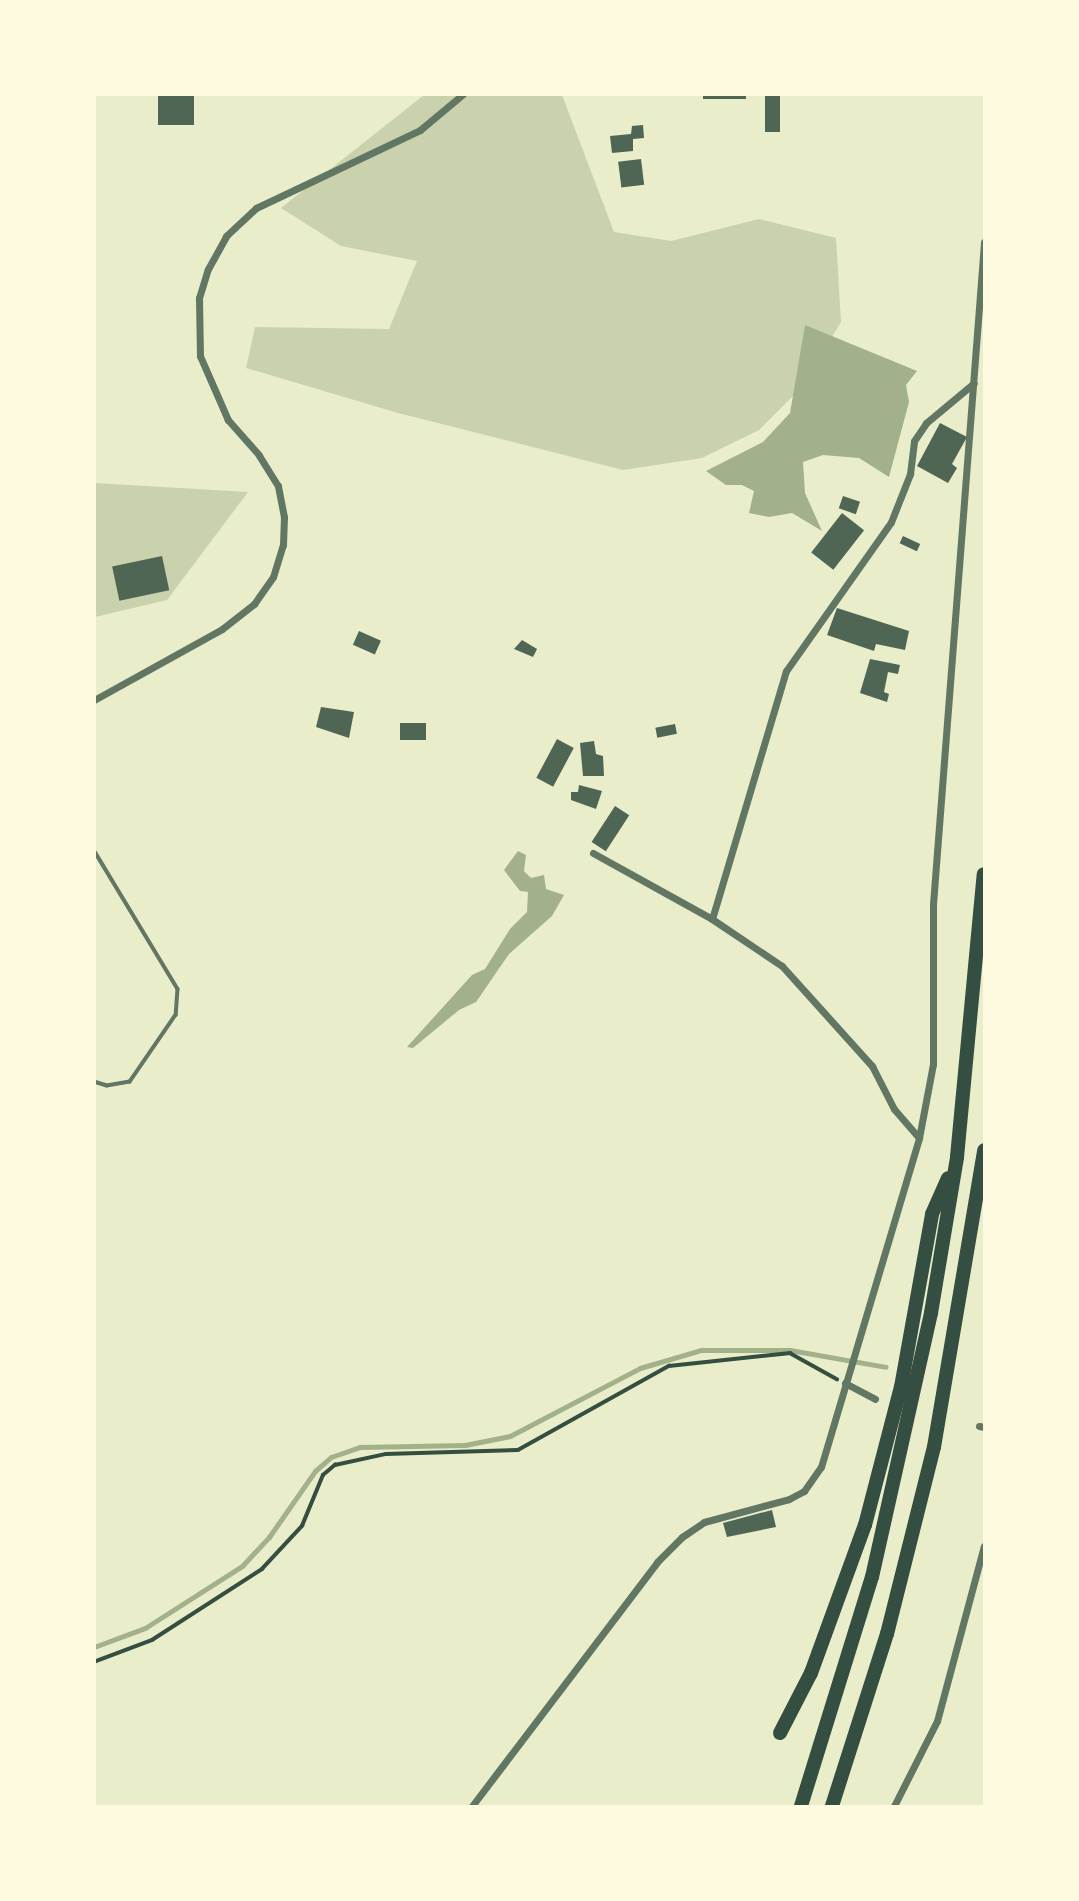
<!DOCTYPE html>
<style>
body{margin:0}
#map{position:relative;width:1079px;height:1901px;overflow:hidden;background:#e9edc9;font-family:Inter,sans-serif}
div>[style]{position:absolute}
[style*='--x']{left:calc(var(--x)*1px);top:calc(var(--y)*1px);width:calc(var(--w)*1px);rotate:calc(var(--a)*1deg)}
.green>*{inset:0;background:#cad2ad}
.water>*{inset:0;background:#a3b18a}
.stream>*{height:5px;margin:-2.5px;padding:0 2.5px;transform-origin:2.5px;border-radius:2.5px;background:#a3b18a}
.building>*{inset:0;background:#4f6655;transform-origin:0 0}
.path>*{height:3.5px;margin:-1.75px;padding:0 1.75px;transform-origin:1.75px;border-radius:1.75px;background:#344e41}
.service>*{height:3.5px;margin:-1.75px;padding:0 1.75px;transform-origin:1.75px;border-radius:1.75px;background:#617663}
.minor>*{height:7px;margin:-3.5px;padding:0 3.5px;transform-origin:3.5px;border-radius:3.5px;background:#617663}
.motorway>*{height:14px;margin:-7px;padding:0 7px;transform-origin:7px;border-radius:7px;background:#344e41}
span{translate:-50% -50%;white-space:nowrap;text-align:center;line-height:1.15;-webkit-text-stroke:6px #fefae0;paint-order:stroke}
.frame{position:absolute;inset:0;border:96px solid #fefae0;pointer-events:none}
</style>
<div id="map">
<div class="green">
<i style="clip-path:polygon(424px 95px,562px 95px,614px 232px,671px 241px,759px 219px,836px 238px,841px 322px,800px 389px,759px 430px,702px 458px,623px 470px,398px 413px,246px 368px,255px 327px,389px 329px,417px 261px,341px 246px,281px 208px)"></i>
<i style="clip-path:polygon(94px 483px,248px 492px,167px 600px,95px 617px)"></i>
</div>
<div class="water">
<i style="clip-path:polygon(805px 325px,917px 371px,906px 385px,909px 402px,889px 477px,859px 458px,823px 455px,803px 462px,805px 493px,822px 531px,792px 513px,769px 517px,749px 513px,754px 491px,742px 485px,726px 485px,706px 471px,763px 442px,790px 413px)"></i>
<i style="clip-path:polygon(518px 851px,526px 855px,524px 871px,531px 878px,544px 875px,546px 889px,564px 895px,552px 916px,509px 954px,476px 1002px,459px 1010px,413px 1048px,407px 1047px,472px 975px,485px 969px,510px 929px,527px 912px,528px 892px,520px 891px,504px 870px)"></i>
</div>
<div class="stream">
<i style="--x:94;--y:1647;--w:54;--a:-20.4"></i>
<i style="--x:145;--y:1628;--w:115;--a:-32.6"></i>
<i style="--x:242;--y:1566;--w:40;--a:-47"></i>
<i style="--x:269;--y:1537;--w:80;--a:-55.1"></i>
<i style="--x:315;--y:1471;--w:21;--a:-41"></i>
<i style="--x:331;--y:1457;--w:31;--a:-19"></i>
<i style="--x:360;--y:1447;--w:105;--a:-1.1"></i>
<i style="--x:465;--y:1445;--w:46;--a:-11.3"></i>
<i style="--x:510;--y:1436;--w:147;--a:-27.6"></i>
<i style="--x:640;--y:1368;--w:64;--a:-16.4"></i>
<i style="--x:701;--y:1350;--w:89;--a:0"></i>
<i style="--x:790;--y:1350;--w:97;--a:10"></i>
</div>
<div class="building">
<i style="left:158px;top:94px;width:36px;height:31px"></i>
<i style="left:703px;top:94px;width:43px;height:5px"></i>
<i style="left:765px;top:94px;width:15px;height:38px"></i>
<i style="clip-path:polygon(643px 125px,644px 138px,633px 139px,633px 151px,612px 153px,610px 136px,631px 134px,632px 126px)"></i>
<i style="left:641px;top:159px;width:26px;height:23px;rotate:83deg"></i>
<i style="clip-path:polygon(940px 423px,967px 437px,952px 464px,957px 468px,948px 483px,917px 466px)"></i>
<i style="left:843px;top:496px;width:18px;height:13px;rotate:19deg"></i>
<i style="left:842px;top:513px;width:28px;height:50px;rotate:38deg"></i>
<i style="left:903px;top:536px;width:19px;height:8px;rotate:25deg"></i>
<i style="left:162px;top:556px;width:35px;height:51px;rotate:78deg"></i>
<i style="clip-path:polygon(837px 608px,909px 631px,905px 650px,876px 644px,874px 651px,827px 635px)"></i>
<i style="left:359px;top:631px;width:24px;height:15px;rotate:24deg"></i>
<i style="clip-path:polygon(522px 640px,537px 649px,533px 657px,514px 649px)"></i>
<i style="clip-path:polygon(870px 659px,900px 665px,898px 674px,888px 672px,884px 692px,889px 694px,887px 702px,860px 693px)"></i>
<i style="clip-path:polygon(321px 707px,354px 712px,349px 738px,316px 727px)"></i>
<i style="left:400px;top:723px;width:26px;height:17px"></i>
<i style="left:675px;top:724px;width:10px;height:20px;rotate:79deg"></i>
<i style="left:557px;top:739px;width:19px;height:44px;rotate:28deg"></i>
<i style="clip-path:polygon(594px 741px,596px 754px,603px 756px,604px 776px,583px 776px,580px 743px)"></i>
<i style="clip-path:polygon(579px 785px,602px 791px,596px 809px,571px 800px,571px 792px,578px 792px)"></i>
<i style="left:615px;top:806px;width:17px;height:43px;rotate:33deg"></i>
<i style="clip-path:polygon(772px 1510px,776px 1527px,727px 1537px,723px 1523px)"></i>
</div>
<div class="path">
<i style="--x:94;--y:1662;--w:62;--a:-20.8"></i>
<i style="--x:152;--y:1640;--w:131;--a:-32.8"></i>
<i style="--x:262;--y:1569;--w:59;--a:-47.1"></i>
<i style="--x:302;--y:1526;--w:55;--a:-67.6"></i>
<i style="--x:323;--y:1475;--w:16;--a:-40"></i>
<i style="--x:335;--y:1465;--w:52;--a:-12.2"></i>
<i style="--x:386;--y:1454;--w:132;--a:-1.7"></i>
<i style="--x:518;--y:1450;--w:173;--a:-29.1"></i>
<i style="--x:669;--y:1366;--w:122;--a:-6.1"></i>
<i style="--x:790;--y:1353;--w:54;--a:29"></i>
</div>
<div class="service">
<i style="--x:94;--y:850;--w:162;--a:58.9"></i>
<i style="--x:178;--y:989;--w:26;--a:94"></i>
<i style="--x:176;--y:1015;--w:81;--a:124.5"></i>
<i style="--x:130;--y:1082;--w:23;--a:170"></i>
<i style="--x:107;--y:1086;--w:14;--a:-163"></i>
</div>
<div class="minor">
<i style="--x:94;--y:700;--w:146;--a:-29"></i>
<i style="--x:222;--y:629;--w:41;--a:-38"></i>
<i style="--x:254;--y:604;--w:33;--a:-55"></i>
<i style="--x:273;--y:577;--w:34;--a:-73"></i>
<i style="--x:283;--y:545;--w:28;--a:-88"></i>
<i style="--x:284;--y:517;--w:32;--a:-101"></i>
<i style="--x:278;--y:486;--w:36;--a:-122"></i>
<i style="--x:259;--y:455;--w:47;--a:-131.5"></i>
<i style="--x:228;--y:420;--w:70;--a:-113.6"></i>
<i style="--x:200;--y:356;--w:58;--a:-91"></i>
<i style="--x:199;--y:298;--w:30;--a:-73"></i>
<i style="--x:208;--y:269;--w:38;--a:-61"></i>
<i style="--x:226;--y:236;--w:41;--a:-43"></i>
<i style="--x:256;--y:208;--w:182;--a:-25.4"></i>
<i style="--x:420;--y:130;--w:56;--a:-39.9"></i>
<i style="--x:593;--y:853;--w:136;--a:29"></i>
<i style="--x:712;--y:919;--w:84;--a:33.9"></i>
<i style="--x:782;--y:966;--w:135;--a:48"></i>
<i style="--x:872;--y:1066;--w:48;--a:62.9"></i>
<i style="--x:894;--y:1109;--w:38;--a:49"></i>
<i style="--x:712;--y:919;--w:259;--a:-73.4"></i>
<i style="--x:786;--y:671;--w:182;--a:-54.8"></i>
<i style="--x:891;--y:522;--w:52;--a:-68.4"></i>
<i style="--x:910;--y:474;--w:33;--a:-83"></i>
<i style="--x:914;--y:441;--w:22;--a:-56"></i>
<i style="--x:926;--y:423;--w:62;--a:-39.8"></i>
<i style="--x:845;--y:1383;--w:34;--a:28"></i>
<i style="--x:979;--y:1426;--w:5;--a:11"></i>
<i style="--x:472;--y:1806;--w:306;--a:-52.8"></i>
<i style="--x:657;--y:1562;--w:35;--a:-45"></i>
<i style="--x:682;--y:1537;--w:27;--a:-34"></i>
<i style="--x:704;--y:1522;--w:88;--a:-15.1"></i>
<i style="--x:789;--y:1499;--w:17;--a:-28"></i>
<i style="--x:804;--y:1491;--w:29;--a:-55"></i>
<i style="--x:821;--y:1467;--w:343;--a:-73.4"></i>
<i style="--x:919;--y:1138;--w:75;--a:-79.3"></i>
<i style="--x:933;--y:1064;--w:160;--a:-90"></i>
<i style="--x:933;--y:904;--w:664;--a:-85.59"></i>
<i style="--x:894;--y:1806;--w:95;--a:-63.2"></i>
<i style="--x:937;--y:1721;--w:181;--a:-75"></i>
</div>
<div class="motorway">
<i style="--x:780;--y:1733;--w:68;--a:-62.7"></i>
<i style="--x:811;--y:1673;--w:158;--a:-70"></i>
<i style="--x:865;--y:1525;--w:143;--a:-75.4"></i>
<i style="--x:901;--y:1387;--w:176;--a:-79.8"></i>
<i style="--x:932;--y:1214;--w:39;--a:-66"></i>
<i style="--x:801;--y:1806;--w:240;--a:-72.8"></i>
<i style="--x:872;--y:1577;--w:271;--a:-77.4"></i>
<i style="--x:931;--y:1313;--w:158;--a:-80.5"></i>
<i style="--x:957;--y:1157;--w:284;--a:-84.6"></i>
<i style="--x:832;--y:1806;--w:181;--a:-72.3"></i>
<i style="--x:887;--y:1634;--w:193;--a:-75.9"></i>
<i style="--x:934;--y:1447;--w:301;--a:-80.4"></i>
</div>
<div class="frame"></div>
</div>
